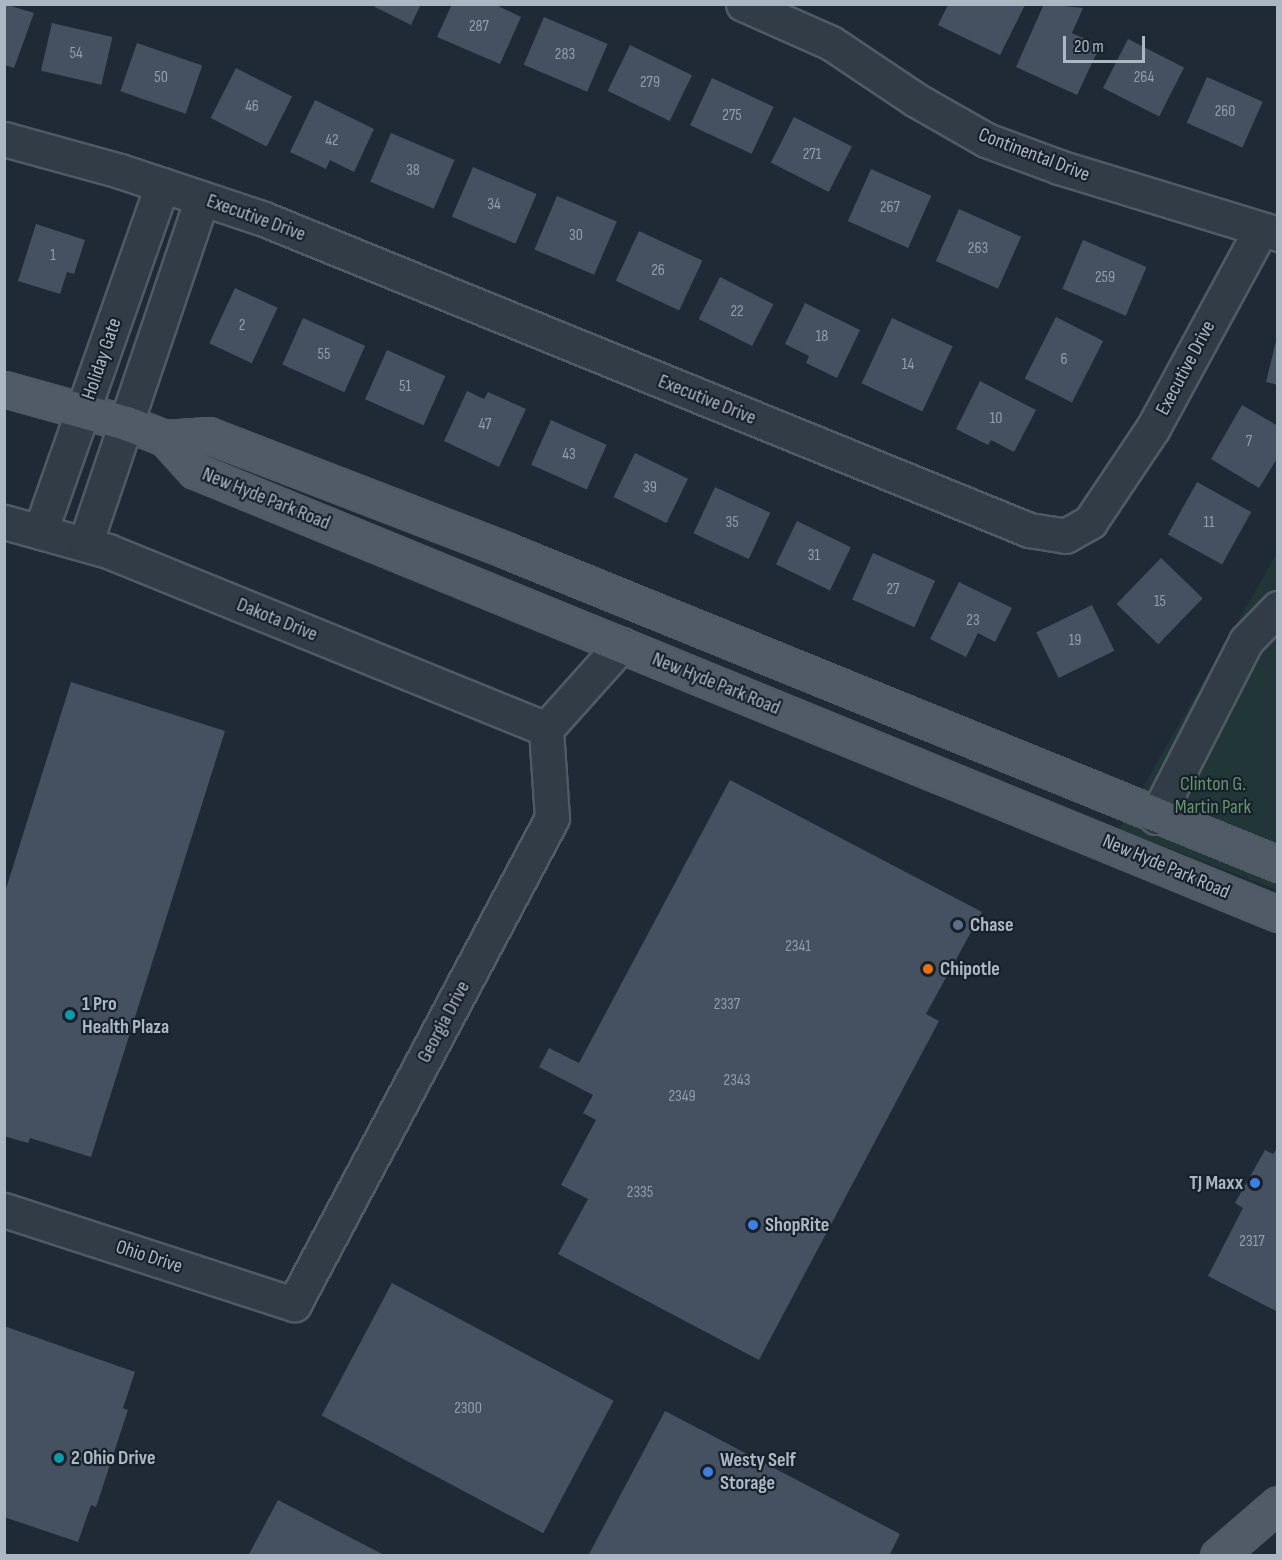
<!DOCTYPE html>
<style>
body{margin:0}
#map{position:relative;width:1282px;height:1560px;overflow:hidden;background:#1f2a36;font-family:"Sofia Sans Condensed",sans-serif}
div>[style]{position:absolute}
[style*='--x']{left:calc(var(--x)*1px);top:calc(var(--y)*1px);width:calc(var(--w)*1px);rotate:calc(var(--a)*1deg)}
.green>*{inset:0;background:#213637}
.building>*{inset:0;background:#455160;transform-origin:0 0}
.roads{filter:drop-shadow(2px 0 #505a65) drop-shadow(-2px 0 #505a65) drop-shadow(0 2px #505a65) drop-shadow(0 -2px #505a65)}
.minor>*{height:33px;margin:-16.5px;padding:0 16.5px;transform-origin:16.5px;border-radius:16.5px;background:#323c46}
.major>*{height:33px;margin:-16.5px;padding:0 16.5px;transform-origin:16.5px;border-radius:16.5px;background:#505b67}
.dots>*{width:16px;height:16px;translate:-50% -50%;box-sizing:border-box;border:3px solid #18212b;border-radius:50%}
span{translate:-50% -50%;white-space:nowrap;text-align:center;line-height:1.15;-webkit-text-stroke:4.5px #18212b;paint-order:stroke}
.number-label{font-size:16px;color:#929eab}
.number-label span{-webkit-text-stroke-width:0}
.street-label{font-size:20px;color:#acb7c4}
.park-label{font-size:20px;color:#64946c}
.poi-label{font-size:20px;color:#acb7c4;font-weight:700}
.left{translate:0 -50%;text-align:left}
.right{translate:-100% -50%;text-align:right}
.frame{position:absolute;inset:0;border:6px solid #acb7c4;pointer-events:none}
.scale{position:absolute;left:1063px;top:36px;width:82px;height:27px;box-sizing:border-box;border:3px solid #acb7c4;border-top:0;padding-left:8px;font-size:18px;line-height:21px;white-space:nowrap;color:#acb7c4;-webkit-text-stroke:4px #18212b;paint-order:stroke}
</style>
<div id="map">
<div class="green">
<i style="clip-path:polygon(1277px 553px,1277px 890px,1119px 829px)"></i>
</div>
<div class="building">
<i style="clip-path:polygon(4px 4px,34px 13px,14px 68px,4px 65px)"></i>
<i style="clip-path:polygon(369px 4px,421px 4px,411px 25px)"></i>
<i style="clip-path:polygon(452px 4px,494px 4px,521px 17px,500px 64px,437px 37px)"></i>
<i style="clip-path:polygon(1044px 4px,1083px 8px,1072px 33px,1100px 46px,1077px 95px,1016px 67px)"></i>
<i style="clip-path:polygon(948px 5px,1025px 5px,1000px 55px,938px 25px)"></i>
<i style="left:544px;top:17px;width:69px;height:52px;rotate:23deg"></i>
<i style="left:52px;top:23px;width:62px;height:49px;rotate:13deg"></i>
<i style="left:1128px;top:39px;width:63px;height:55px;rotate:27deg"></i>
<i style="left:137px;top:43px;width:69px;height:51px;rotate:19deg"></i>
<i style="left:630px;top:45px;width:69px;height:51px;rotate:26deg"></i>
<i style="left:236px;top:68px;width:63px;height:56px;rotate:27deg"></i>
<i style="left:1207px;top:77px;width:61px;height:50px;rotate:24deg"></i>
<i style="left:712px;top:78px;width:68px;height:52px;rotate:25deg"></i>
<i style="clip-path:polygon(315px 100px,374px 129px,354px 172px,330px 160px,326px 169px,290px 152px)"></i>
<i style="left:794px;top:117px;width:65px;height:51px;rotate:27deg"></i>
<i style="left:391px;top:133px;width:69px;height:53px;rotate:23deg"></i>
<i style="left:473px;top:167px;width:69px;height:54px;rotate:23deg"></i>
<i style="left:871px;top:169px;width:66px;height:57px;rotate:24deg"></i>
<i style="left:557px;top:196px;width:65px;height:58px;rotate:23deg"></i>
<i style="left:959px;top:209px;width:68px;height:57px;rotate:24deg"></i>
<i style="clip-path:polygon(36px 224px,85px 240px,74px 274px,67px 272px,60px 294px,18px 281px)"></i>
<i style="left:639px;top:231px;width:70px;height:55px;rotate:25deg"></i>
<i style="left:1083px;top:240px;width:69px;height:53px;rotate:23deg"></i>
<i style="left:720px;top:277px;width:60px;height:47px;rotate:27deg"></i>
<i style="left:235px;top:288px;width:47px;height:61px;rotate:25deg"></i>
<i style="clip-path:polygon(805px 303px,860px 330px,837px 378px,806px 363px,809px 356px,785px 344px)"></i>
<i style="left:1056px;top:317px;width:53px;height:69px;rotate:27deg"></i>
<i style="left:303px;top:318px;width:68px;height:51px;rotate:24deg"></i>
<i style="left:892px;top:318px;width:67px;height:72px;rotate:25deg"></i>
<i style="clip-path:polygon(1277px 337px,1278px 337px,1278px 385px,1266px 382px)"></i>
<i style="left:387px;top:350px;width:64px;height:54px;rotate:24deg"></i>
<i style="clip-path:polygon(980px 381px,1036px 410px,1014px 452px,991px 440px,988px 445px,956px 429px)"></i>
<i style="clip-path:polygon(467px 391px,484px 399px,488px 392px,526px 409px,499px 467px,444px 441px)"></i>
<i style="clip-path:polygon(1242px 405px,1278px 426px,1278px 457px,1259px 488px,1211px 459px)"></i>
<i style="left:551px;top:420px;width:61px;height:49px;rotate:24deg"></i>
<i style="left:635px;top:453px;width:59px;height:49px;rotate:26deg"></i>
<i style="left:1197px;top:482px;width:62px;height:60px;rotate:29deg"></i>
<i style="left:715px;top:487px;width:61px;height:51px;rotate:25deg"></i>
<i style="left:797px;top:521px;width:60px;height:48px;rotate:26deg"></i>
<i style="left:873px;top:553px;width:68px;height:51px;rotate:24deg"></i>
<i style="left:1161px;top:558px;width:58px;height:64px;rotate:44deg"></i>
<i style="clip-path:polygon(959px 582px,1012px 608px,995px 642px,978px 633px,966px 657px,930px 639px)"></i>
<i style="left:1092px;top:605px;width:51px;height:62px;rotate:64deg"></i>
<i style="clip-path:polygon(71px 682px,225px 731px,91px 1157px,30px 1138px,28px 1143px,4px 1136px,4px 895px)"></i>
<i style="clip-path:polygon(730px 780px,982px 912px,926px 1014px,939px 1021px,759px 1360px,558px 1254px,588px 1199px,561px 1185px,596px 1120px,583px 1113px,593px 1095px,539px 1067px,549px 1048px,579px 1063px)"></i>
<i style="clip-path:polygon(1278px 1147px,1278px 1312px,1208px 1276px,1243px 1208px,1235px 1203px,1265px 1150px,1273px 1154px)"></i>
<i style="left:392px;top:1283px;width:251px;height:150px;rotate:28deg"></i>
<i style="clip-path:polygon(4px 1326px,135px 1372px,123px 1408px,128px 1410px,96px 1507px,91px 1505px,78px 1542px,4px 1517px)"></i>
<i style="clip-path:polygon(665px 1411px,900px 1534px,889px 1556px,588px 1556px)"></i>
<i style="clip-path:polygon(278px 1500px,386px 1556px,248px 1556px)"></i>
</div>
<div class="roads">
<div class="minor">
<i style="--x:743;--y:4;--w:96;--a:23.9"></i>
<i style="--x:831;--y:43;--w:102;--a:33.8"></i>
<i style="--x:916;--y:100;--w:81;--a:29.7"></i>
<i style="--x:986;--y:140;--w:78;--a:20.3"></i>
<i style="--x:1059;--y:167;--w:229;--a:17"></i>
<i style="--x:4;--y:139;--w:120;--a:15.4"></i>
<i style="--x:120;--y:171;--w:152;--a:18.4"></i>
<i style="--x:264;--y:219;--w:826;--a:22.12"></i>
<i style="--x:1029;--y:530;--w:36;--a:9"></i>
<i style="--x:1065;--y:536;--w:29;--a:-29"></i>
<i style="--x:1090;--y:522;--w:113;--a:-56.2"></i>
<i style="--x:1153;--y:428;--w:224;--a:-61.5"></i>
<i style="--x:4;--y:522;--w:108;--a:15.6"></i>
<i style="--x:108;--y:551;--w:473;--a:22.1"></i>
<i style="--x:40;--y:532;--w:368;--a:-70.6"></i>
<i style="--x:85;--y:544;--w:365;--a:-71.3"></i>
<i style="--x:546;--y:729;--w:113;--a:-48.2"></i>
<i style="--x:1156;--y:817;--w:198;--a:-62.9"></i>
<i style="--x:1246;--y:641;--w:46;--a:-45.9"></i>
<i style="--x:4;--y:1210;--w:305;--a:18"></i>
<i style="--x:294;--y:1304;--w:550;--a:-62.04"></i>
<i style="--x:552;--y:818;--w:89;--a:-93.9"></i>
</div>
<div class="major">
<i style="--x:4;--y:389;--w:127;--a:15.6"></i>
<i style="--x:126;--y:423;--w:42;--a:21"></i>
<i style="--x:165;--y:438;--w:45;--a:47.7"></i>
<i style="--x:195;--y:471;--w:1170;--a:22.25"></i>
<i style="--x:165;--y:438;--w:43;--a:-4"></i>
<i style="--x:208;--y:435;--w:322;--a:21.1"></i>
<i style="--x:508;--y:551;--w:831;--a:22.12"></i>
<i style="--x:1218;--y:1556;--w:79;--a:-40.9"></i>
</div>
</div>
<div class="dots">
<i style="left:958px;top:925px;background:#5c6f8a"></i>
<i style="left:928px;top:969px;background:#e8710a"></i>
<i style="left:70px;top:1015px;background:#0f9aa8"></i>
<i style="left:1255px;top:1183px;background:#3f7fe0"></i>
<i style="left:753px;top:1225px;background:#3f7fe0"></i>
<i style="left:59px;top:1458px;background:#0f9aa8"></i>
<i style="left:708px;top:1472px;background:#3f7fe0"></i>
</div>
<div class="number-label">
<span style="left:479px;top:27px">287</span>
<span style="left:76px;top:54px">54</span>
<span style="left:565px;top:55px">283</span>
<span style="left:161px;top:78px">50</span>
<span style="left:1144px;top:78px">264</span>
<span style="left:650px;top:83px">279</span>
<span style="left:252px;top:107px">46</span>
<span style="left:1225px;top:112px">260</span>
<span style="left:732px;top:116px">275</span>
<span style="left:332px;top:141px">42</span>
<span style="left:812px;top:155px">271</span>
<span style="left:413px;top:171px">38</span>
<span style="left:494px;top:205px">34</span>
<span style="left:890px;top:208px">267</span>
<span style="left:576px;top:236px">30</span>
<span style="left:978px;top:249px">263</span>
<span style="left:53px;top:256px">1</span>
<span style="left:658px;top:271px">26</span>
<span style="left:1105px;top:278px">259</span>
<span style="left:737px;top:312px">22</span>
<span style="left:242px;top:326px">2</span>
<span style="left:822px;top:337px">18</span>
<span style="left:324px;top:355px">55</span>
<span style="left:1064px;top:360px">6</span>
<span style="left:908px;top:365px">14</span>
<span style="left:405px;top:387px">51</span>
<span style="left:996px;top:419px">10</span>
<span style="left:485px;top:425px">47</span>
<span style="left:1249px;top:442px">7</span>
<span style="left:569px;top:455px">43</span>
<span style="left:650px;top:488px">39</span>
<span style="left:732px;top:523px">35</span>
<span style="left:1209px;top:523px">11</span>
<span style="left:814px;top:556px">31</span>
<span style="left:893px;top:590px">27</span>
<span style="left:1160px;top:602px">15</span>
<span style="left:973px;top:621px">23</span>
<span style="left:1075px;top:641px">19</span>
<span style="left:798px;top:947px">2341</span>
<span style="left:727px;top:1005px">2337</span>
<span style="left:737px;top:1081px">2343</span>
<span style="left:682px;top:1097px">2349</span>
<span style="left:640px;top:1193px">2335</span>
<span style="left:1252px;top:1242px">2317</span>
<span style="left:468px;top:1409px">2300</span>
</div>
<div class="street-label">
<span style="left:1034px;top:155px;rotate:21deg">Continental Drive</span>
<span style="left:256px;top:218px;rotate:20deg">Executive Drive</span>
<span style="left:102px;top:359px;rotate:-71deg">Holiday Gate</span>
<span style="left:1186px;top:368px;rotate:-62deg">Executive Drive</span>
<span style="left:707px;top:400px;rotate:22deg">Executive Drive</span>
<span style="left:266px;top:499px;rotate:22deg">New Hyde Park Road</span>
<span style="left:277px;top:620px;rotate:22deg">Dakota Drive</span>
<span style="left:716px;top:684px;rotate:22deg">New Hyde Park Road</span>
<span style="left:1166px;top:867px;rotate:23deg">New Hyde Park Road</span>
<span style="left:444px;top:1022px;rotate:-62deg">Georgia Drive</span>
<span style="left:149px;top:1257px;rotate:18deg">Ohio Drive</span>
</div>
<div class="park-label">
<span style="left:1213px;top:796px">Clinton G.<br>Martin Park</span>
</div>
<div class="poi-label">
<span class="left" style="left:970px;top:925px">Chase</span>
<span class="left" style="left:940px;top:969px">Chipotle</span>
<span class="left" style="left:82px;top:1016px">1 Pro<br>Health Plaza</span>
<span class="right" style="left:1243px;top:1183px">TJ Maxx</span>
<span class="left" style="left:765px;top:1225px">ShopRite</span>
<span class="left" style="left:71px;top:1458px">2 Ohio Drive</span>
<span class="left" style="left:720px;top:1472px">Westy Self<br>Storage</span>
</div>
<div class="frame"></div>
<div class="scale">20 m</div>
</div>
